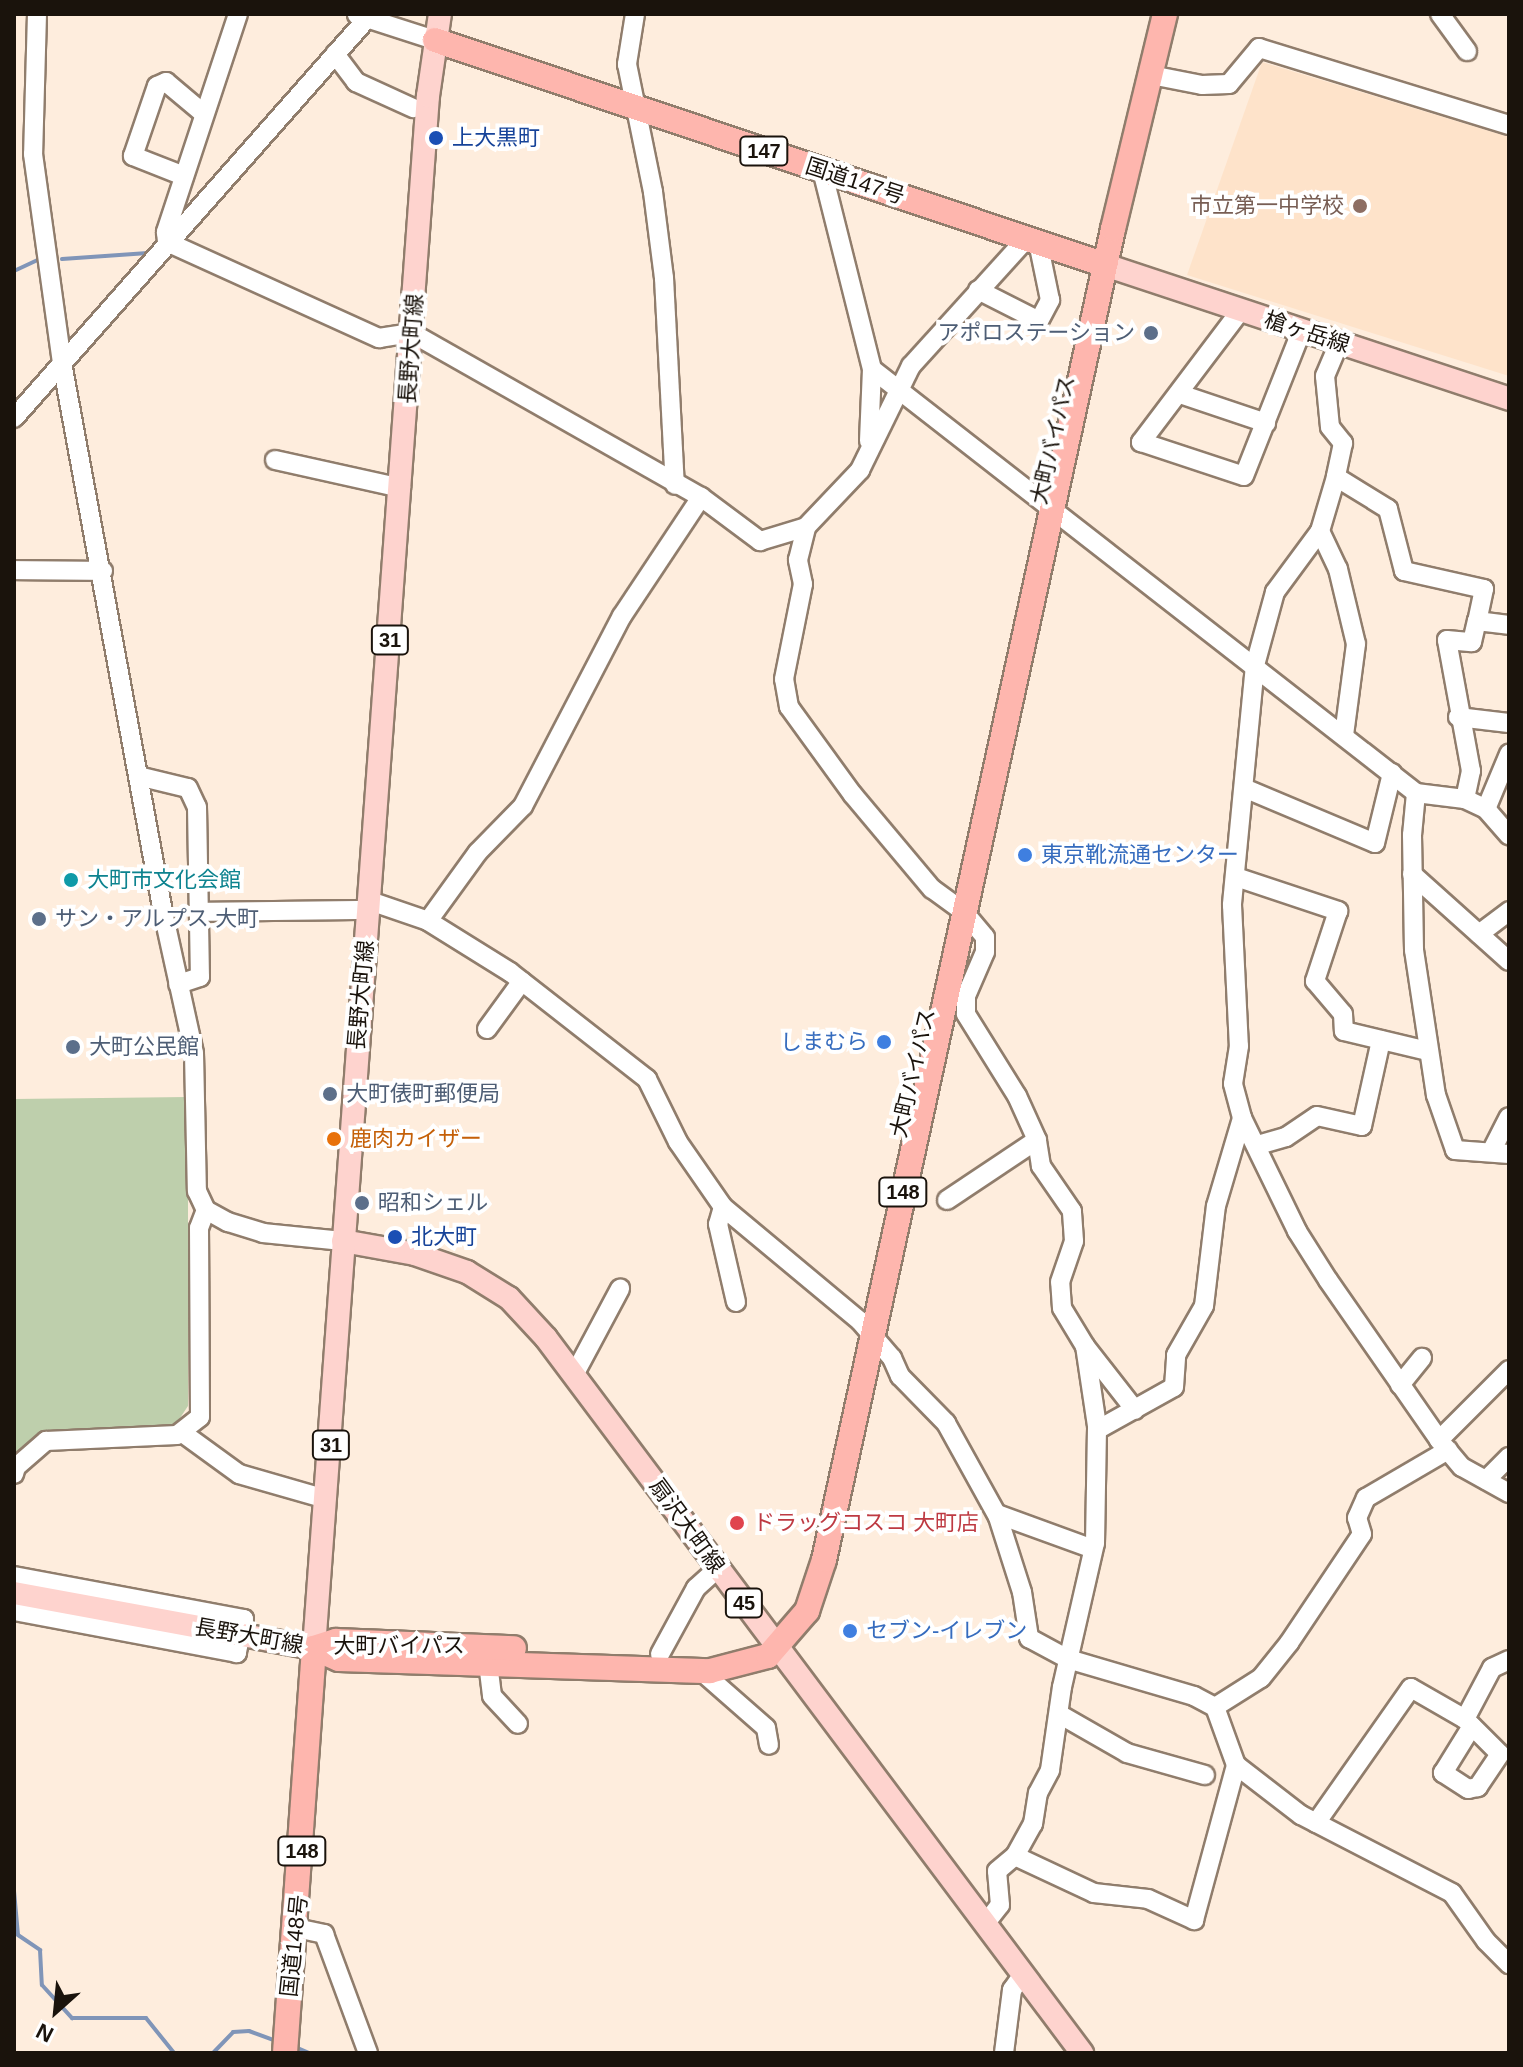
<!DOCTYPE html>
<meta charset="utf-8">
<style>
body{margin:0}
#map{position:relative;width:1523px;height:2067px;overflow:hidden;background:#feeddd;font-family:Helvetica,"Noto Sans JP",sans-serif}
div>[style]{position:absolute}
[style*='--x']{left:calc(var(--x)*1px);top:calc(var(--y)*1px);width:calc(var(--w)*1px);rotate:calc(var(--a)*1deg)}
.built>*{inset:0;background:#fee3ca}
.green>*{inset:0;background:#becfac}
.stream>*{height:4px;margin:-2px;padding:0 2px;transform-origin:2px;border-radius:2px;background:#8095b8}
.roads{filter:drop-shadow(2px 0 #907d6c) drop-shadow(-2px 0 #907d6c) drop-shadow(0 2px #907d6c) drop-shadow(0 -2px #907d6c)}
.minor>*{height:18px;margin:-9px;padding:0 9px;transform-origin:9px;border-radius:9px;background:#fff}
.major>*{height:22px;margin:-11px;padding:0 11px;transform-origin:11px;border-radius:11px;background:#fed3ce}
.highway>*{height:24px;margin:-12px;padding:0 12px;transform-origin:12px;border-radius:12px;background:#feb6ae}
.dots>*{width:22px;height:22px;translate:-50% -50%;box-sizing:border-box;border:4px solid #fff;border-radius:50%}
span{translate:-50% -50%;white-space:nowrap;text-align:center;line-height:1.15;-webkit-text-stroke:8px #fff;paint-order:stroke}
.shield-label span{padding:2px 6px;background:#fff;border:2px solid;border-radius:6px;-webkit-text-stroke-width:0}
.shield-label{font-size:20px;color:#1a130c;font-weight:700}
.transit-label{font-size:22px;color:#164399}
.left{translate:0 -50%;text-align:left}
.street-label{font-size:22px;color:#1a130c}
.education-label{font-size:22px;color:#785e54}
.right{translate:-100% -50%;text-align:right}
.service-label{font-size:22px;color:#4e5e75}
.shop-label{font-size:22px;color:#366cbe}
.culture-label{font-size:22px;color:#0d838f}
.food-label{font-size:22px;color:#c56008}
.health-label{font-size:22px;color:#be3a42}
.frame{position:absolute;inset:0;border:16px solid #1a130c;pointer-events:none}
.north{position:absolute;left:16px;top:1971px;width:80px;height:80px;-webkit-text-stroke:6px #fff;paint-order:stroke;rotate:207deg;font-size:22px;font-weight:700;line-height:32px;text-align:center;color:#1a130c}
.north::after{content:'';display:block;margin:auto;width:28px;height:36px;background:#1a130c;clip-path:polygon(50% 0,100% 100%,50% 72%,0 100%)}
</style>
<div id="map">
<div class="built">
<i style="clip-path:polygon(1262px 62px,1509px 137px,1509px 376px,1187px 275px)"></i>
</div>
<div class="green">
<i style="clip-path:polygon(188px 1097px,188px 1406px,176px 1424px,161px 1427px,46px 1435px,14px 1462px,14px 1099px)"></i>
</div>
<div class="stream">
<i style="--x:62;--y:259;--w:86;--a:-4"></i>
<i style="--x:14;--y:271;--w:26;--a:-25"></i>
<i style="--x:14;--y:1891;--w:44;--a:84.8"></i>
<i style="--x:18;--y:1935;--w:27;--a:34"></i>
<i style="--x:40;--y:1950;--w:35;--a:87"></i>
<i style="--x:42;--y:1985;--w:45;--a:47.7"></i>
<i style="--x:72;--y:2018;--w:74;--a:0"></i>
<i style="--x:146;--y:2018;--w:45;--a:51.3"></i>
<i style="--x:293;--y:2046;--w:17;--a:24"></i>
<i style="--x:213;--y:2053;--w:29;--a:-46"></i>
<i style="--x:233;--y:2032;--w:16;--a:-4"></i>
<i style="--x:249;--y:2031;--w:30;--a:20"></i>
</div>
<div class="roads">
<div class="minor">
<i style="--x:37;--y:14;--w:140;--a:91.6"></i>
<i style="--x:33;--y:154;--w:211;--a:82.1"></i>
<i style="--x:62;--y:363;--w:558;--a:79.58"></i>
<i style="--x:163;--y:912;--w:144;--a:77.6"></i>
<i style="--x:194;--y:1053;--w:138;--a:88.8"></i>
<i style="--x:197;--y:1191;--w:21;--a:65"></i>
<i style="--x:206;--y:1210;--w:25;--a:29"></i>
<i style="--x:228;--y:1222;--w:37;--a:17"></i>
<i style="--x:263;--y:1233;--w:80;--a:5.7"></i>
<i style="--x:238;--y:14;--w:230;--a:108.3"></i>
<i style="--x:166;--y:232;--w:10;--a:84"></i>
<i style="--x:167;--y:242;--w:233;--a:24.4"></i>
<i style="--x:379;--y:338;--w:33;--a:-9"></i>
<i style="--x:412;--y:333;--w:332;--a:29.6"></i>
<i style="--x:701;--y:497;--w:74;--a:36.7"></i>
<i style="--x:760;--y:541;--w:48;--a:-16.9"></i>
<i style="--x:635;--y:14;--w:51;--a:99.1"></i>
<i style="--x:627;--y:64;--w:131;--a:78.5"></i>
<i style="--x:653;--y:192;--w:87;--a:82.7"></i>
<i style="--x:664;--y:278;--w:207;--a:87"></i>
<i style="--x:1440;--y:14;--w:46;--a:53.9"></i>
<i style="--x:357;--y:15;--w:82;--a:17.8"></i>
<i style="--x:335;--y:54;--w:35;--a:53"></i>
<i style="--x:356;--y:82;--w:63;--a:24.5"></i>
<i style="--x:1151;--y:75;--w:52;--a:11.1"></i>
<i style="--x:1202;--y:85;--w:27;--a:-2"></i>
<i style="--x:1229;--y:84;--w:47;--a:-50.2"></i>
<i style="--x:1259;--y:48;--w:262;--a:17.1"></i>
<i style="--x:822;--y:170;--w:205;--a:75.9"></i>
<i style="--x:872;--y:369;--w:72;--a:92.4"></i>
<i style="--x:184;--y:176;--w:55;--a:-158.6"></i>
<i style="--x:133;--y:156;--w:74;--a:-71.1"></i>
<i style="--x:157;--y:86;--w:10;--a:-24"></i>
<i style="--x:166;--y:82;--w:50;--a:40.1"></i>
<i style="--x:978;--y:290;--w:68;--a:26.9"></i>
<i style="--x:1039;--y:321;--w:24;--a:-62"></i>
<i style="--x:1050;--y:300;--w:59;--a:-101.7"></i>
<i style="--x:1241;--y:310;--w:166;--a:127.1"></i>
<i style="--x:1141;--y:442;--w:108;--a:18.3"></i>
<i style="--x:1244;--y:476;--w:155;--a:-68.4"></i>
<i style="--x:1339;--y:343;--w:36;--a:113"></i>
<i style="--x:1325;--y:376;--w:51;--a:84.4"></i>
<i style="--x:1330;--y:427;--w:21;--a:51"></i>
<i style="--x:1343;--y:443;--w:35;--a:102"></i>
<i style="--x:1336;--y:477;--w:56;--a:106.5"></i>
<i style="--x:1320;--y:531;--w:76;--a:126.4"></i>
<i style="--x:1275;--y:592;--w:76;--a:105.3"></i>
<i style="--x:1255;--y:665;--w:241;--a:95.5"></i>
<i style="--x:1232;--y:905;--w:141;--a:87.2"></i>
<i style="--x:1239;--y:1046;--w:38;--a:99"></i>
<i style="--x:1233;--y:1084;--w:35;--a:75"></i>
<i style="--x:1242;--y:1118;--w:126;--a:64"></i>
<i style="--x:1297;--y:1231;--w:58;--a:57.7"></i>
<i style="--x:1328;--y:1280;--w:195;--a:55.2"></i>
<i style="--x:1439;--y:1440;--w:35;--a:50"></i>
<i style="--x:1462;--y:1467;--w:54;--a:29"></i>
<i style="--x:872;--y:369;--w:690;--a:37.93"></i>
<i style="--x:1416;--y:793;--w:49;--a:7"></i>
<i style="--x:1465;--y:799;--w:23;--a:25"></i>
<i style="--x:1486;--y:809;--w:35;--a:49"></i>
<i style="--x:1180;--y:394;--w:91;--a:18.6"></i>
<i style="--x:14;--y:418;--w:539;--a:-48.53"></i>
<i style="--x:275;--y:460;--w:129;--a:12.5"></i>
<i style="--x:1336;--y:477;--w:61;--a:31.6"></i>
<i style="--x:1388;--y:509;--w:64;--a:75.5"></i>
<i style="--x:1404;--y:571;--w:82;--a:12.7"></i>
<i style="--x:1484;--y:589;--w:33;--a:102"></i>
<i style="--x:1320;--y:531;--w:42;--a:64.7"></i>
<i style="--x:1338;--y:569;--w:77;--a:76.5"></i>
<i style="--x:1356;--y:644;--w:92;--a:97.5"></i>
<i style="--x:14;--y:570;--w:89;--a:0.6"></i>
<i style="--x:1458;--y:717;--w:51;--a:6.7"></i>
<i style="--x:138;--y:776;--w:51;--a:13.5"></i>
<i style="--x:188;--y:788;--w:21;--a:65"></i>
<i style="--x:197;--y:807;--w:170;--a:89"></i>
<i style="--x:200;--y:977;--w:23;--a:162"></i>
<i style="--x:1244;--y:788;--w:142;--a:22.8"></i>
<i style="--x:1375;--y:843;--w:72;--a:-76.3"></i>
<i style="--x:1416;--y:793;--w:42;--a:95.4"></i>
<i style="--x:1412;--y:835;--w:115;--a:89"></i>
<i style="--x:1414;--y:950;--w:147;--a:81.4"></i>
<i style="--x:1436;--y:1095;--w:58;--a:70.9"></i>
<i style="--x:1455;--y:1150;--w:54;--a:4.2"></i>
<i style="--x:1465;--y:799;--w:29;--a:-78"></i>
<i style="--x:1471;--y:771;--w:133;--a:-100.4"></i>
<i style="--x:1447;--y:640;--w:25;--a:5"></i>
<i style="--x:1472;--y:642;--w:22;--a:-77"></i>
<i style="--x:1477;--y:621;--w:32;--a:7"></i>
<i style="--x:1486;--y:809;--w:60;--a:-67.3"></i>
<i style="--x:1412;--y:874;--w:130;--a:41.9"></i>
<i style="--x:1236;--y:877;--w:108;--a:18.4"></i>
<i style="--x:1338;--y:911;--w:74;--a:108.2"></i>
<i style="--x:1315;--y:981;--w:43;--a:49.7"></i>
<i style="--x:1343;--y:1014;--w:17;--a:87"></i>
<i style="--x:1344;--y:1031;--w:85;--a:13.5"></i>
<i style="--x:370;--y:901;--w:61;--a:19"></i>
<i style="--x:428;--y:921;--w:97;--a:31.9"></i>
<i style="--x:510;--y:972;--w:174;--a:38"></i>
<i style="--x:647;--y:1079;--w:70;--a:63.8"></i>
<i style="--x:678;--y:1142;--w:79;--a:55.3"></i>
<i style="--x:723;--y:1207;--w:178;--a:39.8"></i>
<i style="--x:860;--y:1321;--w:49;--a:49.1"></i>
<i style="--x:892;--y:1358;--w:20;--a:66"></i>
<i style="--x:900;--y:1376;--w:66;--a:45.6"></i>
<i style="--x:946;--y:1423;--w:107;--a:61"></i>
<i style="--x:998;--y:1517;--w:79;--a:72.3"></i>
<i style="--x:1022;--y:1592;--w:47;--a:81.3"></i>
<i style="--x:1029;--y:1638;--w:44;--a:28.3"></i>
<i style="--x:1068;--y:1659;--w:131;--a:16.4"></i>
<i style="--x:1194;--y:1696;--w:24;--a:28"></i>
<i style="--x:1215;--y:1707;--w:62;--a:70.1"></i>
<i style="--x:1236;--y:1765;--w:82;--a:37.6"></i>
<i style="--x:1301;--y:1815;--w:170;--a:27.3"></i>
<i style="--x:1452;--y:1893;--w:59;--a:54.7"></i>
<i style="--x:1486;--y:1941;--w:33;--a:45"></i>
<i style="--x:199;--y:912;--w:170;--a:-0.7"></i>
<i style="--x:428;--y:921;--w:85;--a:-54.1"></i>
<i style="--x:478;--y:852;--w:64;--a:-45.6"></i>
<i style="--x:523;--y:806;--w:214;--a:-62.5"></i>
<i style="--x:622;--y:616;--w:143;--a:-56.4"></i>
<i style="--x:1479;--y:934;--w:38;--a:-37"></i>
<i style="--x:487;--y:1029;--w:59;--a:-53.9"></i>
<i style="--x:1258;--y:1145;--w:29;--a:-16"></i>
<i style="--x:1286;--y:1137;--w:37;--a:-34"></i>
<i style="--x:1317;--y:1116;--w:46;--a:12.5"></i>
<i style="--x:1362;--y:1126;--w:88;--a:-77.5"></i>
<i style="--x:1491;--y:1152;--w:39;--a:-63"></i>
<i style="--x:947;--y:1200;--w:108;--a:-33.7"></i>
<i style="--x:723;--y:1207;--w:18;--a:106"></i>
<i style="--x:718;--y:1224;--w:80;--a:77"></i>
<i style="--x:1085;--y:1346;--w:81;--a:52"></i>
<i style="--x:574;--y:1375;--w:98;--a:-61.9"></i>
<i style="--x:1400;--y:1385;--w:35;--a:-51"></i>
<i style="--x:1097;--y:1430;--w:88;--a:-29.2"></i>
<i style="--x:1174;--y:1387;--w:32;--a:-86"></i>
<i style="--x:1176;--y:1355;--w:56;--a:-60.3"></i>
<i style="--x:1204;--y:1306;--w:101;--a:-83.2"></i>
<i style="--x:1216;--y:1206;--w:92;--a:-73.5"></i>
<i style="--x:184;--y:1434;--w:68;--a:36"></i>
<i style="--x:239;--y:1474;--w:91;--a:16"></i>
<i style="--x:1439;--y:1440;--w:99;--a:-45"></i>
<i style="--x:14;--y:1474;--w:7;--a:-74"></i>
<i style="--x:16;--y:1467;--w:40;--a:-41"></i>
<i style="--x:46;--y:1441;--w:131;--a:-2.6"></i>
<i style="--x:177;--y:1435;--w:29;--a:-38"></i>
<i style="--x:200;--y:1417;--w:189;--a:-90.3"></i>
<i style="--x:199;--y:1228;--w:19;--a:-69"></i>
<i style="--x:1486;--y:1480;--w:33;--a:-45"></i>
<i style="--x:997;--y:1514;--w:102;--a:20"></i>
<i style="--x:14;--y:1576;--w:234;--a:10.6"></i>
<i style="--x:244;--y:1619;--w:35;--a:102"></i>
<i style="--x:237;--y:1653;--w:227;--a:-169.3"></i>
<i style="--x:660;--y:1654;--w:75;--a:-61.4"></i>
<i style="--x:696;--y:1588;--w:30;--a:-42"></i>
<i style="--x:488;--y:1663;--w:33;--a:83"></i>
<i style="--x:492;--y:1696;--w:38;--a:47"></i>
<i style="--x:700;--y:1670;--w:88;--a:41.3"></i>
<i style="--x:766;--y:1728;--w:17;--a:80"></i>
<i style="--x:1215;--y:1707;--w:54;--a:-32.2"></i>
<i style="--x:1261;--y:1678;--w:45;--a:-51.3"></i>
<i style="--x:1289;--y:1643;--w:131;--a:-56.2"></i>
<i style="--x:1362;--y:1534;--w:17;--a:-107"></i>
<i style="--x:1357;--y:1518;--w:22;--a:-66"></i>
<i style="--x:1366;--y:1498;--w:95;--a:-30.3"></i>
<i style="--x:1059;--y:1714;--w:78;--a:29.8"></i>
<i style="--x:1127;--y:1753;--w:81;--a:15.8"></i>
<i style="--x:1465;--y:1719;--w:49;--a:45"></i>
<i style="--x:1500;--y:1754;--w:40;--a:124"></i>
<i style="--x:1478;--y:1787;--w:10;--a:169"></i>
<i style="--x:1468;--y:1789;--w:30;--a:-147"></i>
<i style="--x:1443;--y:1773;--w:55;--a:-58.3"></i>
<i style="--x:1316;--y:1823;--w:165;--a:-54.9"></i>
<i style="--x:1411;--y:1688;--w:62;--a:29.9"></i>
<i style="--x:1465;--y:1719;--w:58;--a:-62.1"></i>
<i style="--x:1492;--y:1668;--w:19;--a:-25"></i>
<i style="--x:1015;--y:1856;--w:87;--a:25.1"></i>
<i style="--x:1094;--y:1893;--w:54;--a:6.3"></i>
<i style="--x:1148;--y:1899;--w:51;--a:24.5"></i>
<i style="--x:1194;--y:1920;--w:161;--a:-74.8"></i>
<i style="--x:985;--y:1924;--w:24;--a:-52"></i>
<i style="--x:1000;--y:1905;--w:34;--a:-95"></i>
<i style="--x:997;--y:1871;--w:23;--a:-40"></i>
<i style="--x:1015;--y:1856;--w:37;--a:-61"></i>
<i style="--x:1033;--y:1824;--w:31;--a:-81"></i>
<i style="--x:1038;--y:1793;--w:26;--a:-62"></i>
<i style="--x:1050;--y:1770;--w:84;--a:-81.8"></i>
<i style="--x:1062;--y:1687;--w:148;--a:-77.1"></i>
<i style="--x:1095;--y:1543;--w:117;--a:-89"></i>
<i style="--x:1097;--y:1426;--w:81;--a:-98.5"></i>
<i style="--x:1085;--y:1346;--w:44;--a:-121.2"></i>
<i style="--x:1062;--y:1308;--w:26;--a:-94"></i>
<i style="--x:1060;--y:1282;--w:43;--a:-71.1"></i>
<i style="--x:1074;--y:1241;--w:30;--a:-94"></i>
<i style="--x:1072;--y:1211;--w:55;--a:-124.6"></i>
<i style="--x:1041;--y:1166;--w:26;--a:-99"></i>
<i style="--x:1037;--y:1140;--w:48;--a:-114.4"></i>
<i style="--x:1017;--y:1096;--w:97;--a:-121.9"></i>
<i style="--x:966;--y:1014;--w:18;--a:-90"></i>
<i style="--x:966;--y:996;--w:48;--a:-66.6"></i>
<i style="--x:985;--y:952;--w:15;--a:-90"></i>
<i style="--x:985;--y:937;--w:33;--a:-130"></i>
<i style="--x:964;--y:912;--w:39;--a:-144"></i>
<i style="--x:932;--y:889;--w:123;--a:-130"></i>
<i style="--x:853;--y:795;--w:109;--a:-126"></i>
<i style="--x:789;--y:707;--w:28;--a:-100"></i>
<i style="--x:784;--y:679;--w:97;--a:-78.7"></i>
<i style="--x:803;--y:584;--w:25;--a:-102"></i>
<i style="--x:798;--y:560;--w:34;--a:-76"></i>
<i style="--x:806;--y:527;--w:79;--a:-46.5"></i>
<i style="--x:860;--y:470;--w:116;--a:-63.9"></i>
<i style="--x:911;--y:366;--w:171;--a:-47.8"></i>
<i style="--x:296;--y:1928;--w:29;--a:12"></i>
<i style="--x:324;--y:1934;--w:127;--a:69.7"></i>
<i style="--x:1004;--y:2053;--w:64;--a:-82.8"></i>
<i style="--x:1012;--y:1990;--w:19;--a:-55"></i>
</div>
<div class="major">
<i style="--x:1105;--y:265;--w:426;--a:18.3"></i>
<i style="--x:343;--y:1241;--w:73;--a:10.2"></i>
<i style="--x:415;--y:1254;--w:55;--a:19.1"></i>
<i style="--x:467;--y:1272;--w:49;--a:31.8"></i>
<i style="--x:509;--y:1298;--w:54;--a:47.2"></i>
<i style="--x:546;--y:1338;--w:894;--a:53.14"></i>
<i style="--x:14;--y:1593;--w:305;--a:10.4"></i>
<i style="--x:314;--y:1648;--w:1556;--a:-85.8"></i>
<i style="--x:428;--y:96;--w:83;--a:-81.7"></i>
</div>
<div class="highway">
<i style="--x:435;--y:40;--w:707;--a:18.56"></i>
<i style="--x:314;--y:1648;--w:27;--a:24"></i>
<i style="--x:339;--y:1659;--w:371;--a:1.9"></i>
<i style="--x:710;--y:1671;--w:60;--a:-14.5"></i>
<i style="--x:768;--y:1656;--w:60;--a:-49.1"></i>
<i style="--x:807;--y:1611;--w:54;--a:-71.6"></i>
<i style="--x:824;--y:1560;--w:1362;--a:-77.75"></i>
<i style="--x:1113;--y:229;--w:221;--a:-76.4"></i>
<i style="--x:314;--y:1648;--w:23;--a:-18"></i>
<i style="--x:336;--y:1641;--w:178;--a:2.3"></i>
<i style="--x:285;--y:2053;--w:406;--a:-85.9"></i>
</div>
</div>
<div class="dots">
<i style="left:436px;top:138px;background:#1a4fb4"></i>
<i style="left:1360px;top:206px;background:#8d6e63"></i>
<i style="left:1151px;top:333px;background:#5c6f8a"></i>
<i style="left:1025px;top:855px;background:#3f7fe0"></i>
<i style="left:71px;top:880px;background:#0f9aa8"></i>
<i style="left:39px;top:919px;background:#5c6f8a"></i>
<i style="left:884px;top:1042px;background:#3f7fe0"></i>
<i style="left:73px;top:1047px;background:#5c6f8a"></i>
<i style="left:330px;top:1094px;background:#5c6f8a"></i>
<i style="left:334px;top:1139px;background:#e8710a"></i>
<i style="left:362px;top:1203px;background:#5c6f8a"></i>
<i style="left:395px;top:1237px;background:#1a4fb4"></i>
<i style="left:737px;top:1523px;background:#e0444e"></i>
<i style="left:850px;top:1631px;background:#3f7fe0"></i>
</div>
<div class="shield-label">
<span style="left:764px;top:151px">147</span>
<span style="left:390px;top:640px">31</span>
<span style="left:903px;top:1192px">148</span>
<span style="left:331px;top:1445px">31</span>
<span style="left:744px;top:1603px">45</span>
<span style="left:302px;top:1851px">148</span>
</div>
<div class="transit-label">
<span class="left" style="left:452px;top:138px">上大黒町</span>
<span class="left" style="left:411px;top:1237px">北大町</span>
</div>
<div class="street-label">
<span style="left:855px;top:181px;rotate:18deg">国道147号</span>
<span style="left:1307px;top:332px;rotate:18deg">槍ヶ岳線</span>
<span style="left:411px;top:349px;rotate:-86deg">長野大町線</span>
<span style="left:1053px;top:440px;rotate:-77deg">大町バイパス</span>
<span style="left:361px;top:995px;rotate:-85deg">長野大町線</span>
<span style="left:913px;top:1073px;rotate:-77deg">大町バイパス</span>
<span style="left:687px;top:1526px;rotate:54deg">扇沢大町線</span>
<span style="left:249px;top:1636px;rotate:10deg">長野大町線</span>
<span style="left:399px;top:1646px">大町バイパス</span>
<span style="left:294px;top:1946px;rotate:-84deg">国道148号</span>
</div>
<div class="education-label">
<span class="right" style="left:1344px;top:206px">市立第一中学校</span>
</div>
<div class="service-label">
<span class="right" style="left:1135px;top:333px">アポロステーション</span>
<span class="left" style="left:55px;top:919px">サン・アルプス 大町</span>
<span class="left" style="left:89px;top:1047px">大町公民館</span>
<span class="left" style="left:346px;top:1094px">大町俵町郵便局</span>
<span class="left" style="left:378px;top:1203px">昭和シェル</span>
</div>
<div class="shop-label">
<span class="left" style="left:1041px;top:855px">東京靴流通センター</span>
<span class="right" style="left:868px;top:1042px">しまむら</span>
<span class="left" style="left:866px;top:1631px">セブン-イレブン</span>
</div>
<div class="culture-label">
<span class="left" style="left:87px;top:880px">大町市文化会館</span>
</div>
<div class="food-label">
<span class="left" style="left:350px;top:1139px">鹿肉カイザー</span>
</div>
<div class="health-label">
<span class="left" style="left:753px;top:1523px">ドラッグコスコ 大町店</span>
</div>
<div class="frame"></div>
<div class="north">N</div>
</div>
